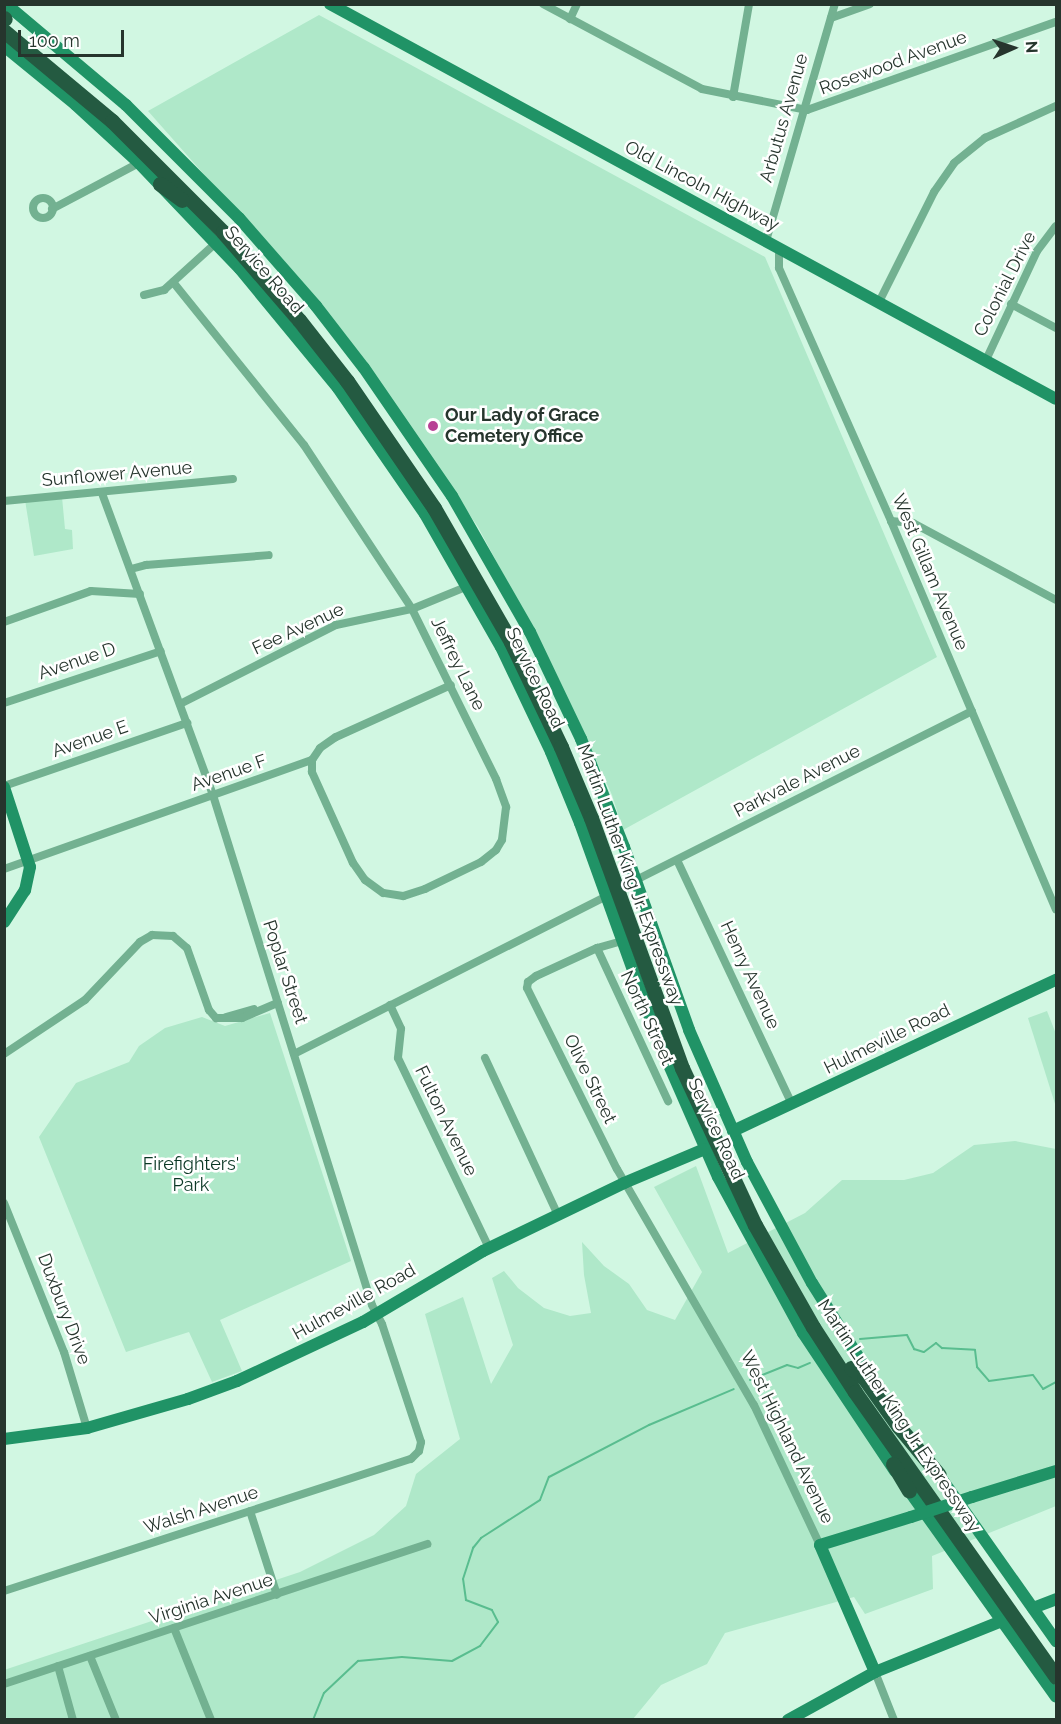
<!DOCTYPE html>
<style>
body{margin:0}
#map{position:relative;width:1061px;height:1724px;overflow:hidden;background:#d1f7e2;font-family:Raleway,sans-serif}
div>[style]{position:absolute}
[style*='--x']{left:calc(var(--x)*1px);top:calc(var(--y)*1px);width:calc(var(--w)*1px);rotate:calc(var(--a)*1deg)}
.green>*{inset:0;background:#afe8c9}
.stream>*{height:2px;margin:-1px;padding:0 1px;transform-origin:1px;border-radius:1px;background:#59bd8f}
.street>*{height:8px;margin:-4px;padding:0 4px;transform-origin:4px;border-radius:4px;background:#73b191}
.street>.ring{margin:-4px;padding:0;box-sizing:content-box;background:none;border:8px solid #73b191;border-radius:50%}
.secondary>*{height:12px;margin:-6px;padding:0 6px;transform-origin:6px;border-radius:6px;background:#209366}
.highway>*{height:15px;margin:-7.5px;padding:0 7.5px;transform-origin:7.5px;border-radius:7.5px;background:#245a41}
.secondary-bridge>*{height:12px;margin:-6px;padding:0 6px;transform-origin:6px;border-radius:6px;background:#209366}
.dots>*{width:16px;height:16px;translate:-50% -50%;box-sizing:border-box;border:3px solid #fff;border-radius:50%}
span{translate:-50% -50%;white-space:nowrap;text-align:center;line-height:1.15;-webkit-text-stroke:5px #fff;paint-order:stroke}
.street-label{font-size:18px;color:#26352d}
.poi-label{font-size:18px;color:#26352d;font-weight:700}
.left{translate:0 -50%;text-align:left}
.park-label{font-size:18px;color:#0b3825}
.frame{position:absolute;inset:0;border:6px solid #26352d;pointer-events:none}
.north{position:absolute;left:983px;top:18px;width:60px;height:60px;-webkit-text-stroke:4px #fff;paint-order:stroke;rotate:87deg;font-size:16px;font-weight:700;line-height:24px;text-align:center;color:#26352d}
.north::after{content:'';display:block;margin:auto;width:21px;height:27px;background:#26352d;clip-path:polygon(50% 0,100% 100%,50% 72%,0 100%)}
.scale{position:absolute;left:18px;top:30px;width:106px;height:27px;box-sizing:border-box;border:3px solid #26352d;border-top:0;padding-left:8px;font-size:18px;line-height:21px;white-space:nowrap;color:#26352d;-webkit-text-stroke:4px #fff;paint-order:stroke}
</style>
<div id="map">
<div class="green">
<i style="clip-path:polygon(319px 15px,765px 257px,937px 657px,623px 830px,612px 795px,554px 669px,478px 527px,346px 335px,148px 111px)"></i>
<i style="clip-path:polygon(62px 497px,65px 529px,72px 530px,73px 549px,34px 556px,25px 500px)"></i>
<i style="clip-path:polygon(1047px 1011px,1056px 1034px,1056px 1107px,1028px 1018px)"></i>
<i style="clip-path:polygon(270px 1013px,351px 1261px,220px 1320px,242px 1371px,212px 1382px,189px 1332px,126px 1352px,39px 1137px,76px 1083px,129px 1062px,139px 1046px,165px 1028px,202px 1017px,225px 1026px)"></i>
<i style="clip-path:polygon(1015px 1141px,1056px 1149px,1056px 1506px,932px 1556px,933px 1589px,865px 1614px,854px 1597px,725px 1633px,707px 1664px,661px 1685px,633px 1719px,7px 1719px,4px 1711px,4px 1670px,300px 1572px,374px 1535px,406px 1506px,416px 1474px,460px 1439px,425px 1314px,463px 1297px,491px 1384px,513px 1345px,492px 1278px,504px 1271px,518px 1288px,544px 1308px,570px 1316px,591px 1313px,584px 1275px,582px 1242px,604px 1266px,629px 1284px,647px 1310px,675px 1320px,702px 1272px,654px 1187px,696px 1166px,728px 1253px,805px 1213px,842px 1180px,904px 1180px,933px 1173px,974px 1145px)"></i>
</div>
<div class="stream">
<i style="--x:860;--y:1339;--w:47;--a:-4.9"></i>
<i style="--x:907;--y:1335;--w:16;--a:63"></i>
<i style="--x:914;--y:1349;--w:10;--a:17"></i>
<i style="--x:924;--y:1352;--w:15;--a:-37"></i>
<i style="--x:936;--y:1343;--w:8;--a:40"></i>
<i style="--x:942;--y:1348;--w:33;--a:3"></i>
<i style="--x:975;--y:1350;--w:17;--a:83"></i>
<i style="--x:977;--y:1367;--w:18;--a:49"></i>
<i style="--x:989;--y:1381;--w:44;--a:-7.8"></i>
<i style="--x:1033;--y:1375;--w:17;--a:54"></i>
<i style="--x:1043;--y:1389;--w:15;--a:-28"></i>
<i style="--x:750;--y:1380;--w:40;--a:-22"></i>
<i style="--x:787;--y:1365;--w:11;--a:15"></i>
<i style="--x:798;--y:1368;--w:13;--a:-23"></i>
<i style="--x:313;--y:1720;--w:29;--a:-68"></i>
<i style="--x:324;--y:1693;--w:47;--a:-43.3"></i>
<i style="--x:358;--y:1661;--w:44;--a:-5.2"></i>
<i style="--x:402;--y:1657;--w:50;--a:4.6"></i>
<i style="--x:452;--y:1661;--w:32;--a:-28"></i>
<i style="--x:480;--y:1646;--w:30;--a:-53"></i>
<i style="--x:498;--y:1622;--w:13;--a:-117"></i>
<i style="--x:492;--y:1610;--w:28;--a:-159"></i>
<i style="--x:466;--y:1600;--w:21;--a:-98"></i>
<i style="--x:463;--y:1579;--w:33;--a:-72"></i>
<i style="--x:473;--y:1548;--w:13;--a:-51"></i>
<i style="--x:481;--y:1538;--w:70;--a:-32.8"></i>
<i style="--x:540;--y:1500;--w:25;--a:-69"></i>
<i style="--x:549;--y:1477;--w:113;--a:-27.5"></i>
<i style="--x:649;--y:1425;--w:92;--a:-23"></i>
</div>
<div class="street">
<i style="--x:543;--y:4;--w:180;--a:28.1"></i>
<i style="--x:702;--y:89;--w:107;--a:11.3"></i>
<i style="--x:807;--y:110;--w:264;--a:-19.5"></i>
<i style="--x:831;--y:18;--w:41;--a:-19.7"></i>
<i style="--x:570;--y:19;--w:17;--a:-65"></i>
<i style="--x:733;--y:97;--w:94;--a:-80.2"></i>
<i class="ring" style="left:33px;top:198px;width:12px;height:12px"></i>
<i style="--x:52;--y:209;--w:98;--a:-27.9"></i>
<i style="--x:766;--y:241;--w:247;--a:-73.8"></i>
<i style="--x:779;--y:248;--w:20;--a:90"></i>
<i style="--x:779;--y:268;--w:277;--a:66.1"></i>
<i style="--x:891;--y:521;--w:422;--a:67"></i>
<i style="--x:173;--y:282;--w:209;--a:51.2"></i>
<i style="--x:304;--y:445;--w:196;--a:56.6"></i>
<i style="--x:412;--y:609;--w:190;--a:63.7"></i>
<i style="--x:496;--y:779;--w:30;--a:70"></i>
<i style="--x:506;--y:807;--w:33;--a:97"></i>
<i style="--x:502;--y:840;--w:12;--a:121"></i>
<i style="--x:496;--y:850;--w:19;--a:141"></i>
<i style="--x:481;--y:862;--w:62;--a:154.3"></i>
<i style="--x:425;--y:889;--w:23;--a:162"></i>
<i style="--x:403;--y:896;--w:20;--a:-171"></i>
<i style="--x:383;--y:893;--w:22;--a:-144"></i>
<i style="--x:365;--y:880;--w:21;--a:-125"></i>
<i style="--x:353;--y:863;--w:100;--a:-114.3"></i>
<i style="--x:312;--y:772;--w:12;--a:-90"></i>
<i style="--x:144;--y:295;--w:21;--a:-14"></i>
<i style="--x:164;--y:290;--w:72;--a:-42.2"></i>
<i style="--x:879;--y:302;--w:123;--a:-63.4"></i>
<i style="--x:934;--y:192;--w:35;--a:-55"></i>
<i style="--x:954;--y:163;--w:40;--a:-39"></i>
<i style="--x:985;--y:138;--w:78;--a:-24.3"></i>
<i style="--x:1011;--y:304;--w:51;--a:28.1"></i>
<i style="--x:986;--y:360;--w:120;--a:-64.9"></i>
<i style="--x:1037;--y:251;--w:31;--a:-53"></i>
<i style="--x:4;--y:501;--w:230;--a:-5.5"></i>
<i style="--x:891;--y:521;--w:22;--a:5"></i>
<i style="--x:913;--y:523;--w:162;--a:28.3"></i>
<i style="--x:131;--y:569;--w:16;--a:-15"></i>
<i style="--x:146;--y:565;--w:123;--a:-4.6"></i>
<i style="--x:4;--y:622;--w:92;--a:-19.6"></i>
<i style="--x:91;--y:591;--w:49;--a:3.5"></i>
<i style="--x:4;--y:703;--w:165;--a:-18.3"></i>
<i style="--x:180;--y:704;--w:175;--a:-26.9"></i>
<i style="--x:336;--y:625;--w:78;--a:-11.9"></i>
<i style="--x:412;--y:609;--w:61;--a:-22.3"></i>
<i style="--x:4;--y:786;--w:194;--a:-19"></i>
<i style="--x:677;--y:860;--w:270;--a:64.8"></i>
<i style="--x:4;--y:869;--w:327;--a:-19.5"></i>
<i style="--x:312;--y:760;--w:14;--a:-56"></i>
<i style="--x:320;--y:748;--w:19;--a:-35"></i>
<i style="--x:336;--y:737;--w:126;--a:-24.3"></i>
<i style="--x:636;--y:880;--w:376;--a:-26.7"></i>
<i style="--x:622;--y:941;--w:26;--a:164"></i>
<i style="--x:597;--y:948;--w:67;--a:155.3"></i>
<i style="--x:536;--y:976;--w:10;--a:143"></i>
<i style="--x:528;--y:982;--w:6;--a:99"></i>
<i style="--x:527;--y:988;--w:202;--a:63.6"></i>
<i style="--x:617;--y:1169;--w:273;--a:59.9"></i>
<i style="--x:754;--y:1405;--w:155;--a:64.8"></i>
<i style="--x:597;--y:948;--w:169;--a:65.1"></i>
<i style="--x:390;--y:1005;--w:26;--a:65"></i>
<i style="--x:401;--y:1029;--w:29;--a:96"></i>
<i style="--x:398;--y:1058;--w:211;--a:64.4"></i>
<i style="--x:226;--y:1017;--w:29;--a:-16"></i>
<i style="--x:4;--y:1054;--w:97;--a:-33.7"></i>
<i style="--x:85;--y:1000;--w:80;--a:-46.5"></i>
<i style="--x:140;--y:942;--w:14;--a:-30"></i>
<i style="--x:152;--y:935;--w:21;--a:3"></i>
<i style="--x:173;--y:936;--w:18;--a:41"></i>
<i style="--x:187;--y:948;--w:66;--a:70.5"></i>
<i style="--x:209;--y:1010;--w:11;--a:49"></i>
<i style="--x:216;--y:1018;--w:26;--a:0"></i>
<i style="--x:242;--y:1018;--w:39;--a:-23"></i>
<i style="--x:294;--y:1054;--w:351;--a:-26.8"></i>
<i style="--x:485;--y:1058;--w:173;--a:65.1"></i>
<i style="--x:4;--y:1203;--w:161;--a:68.1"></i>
<i style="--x:64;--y:1352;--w:79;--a:73.2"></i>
<i style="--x:250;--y:1511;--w:88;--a:72.2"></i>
<i style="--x:4;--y:1591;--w:428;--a:-18"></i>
<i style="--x:411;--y:1459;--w:11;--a:-45"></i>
<i style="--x:419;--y:1451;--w:9;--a:-77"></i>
<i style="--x:421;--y:1442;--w:124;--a:-108.3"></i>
<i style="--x:382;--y:1324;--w:21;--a:-118"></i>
<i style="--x:372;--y:1305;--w:534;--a:-107.32"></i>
<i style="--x:213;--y:795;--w:322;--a:-110.2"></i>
<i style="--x:174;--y:1628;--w:99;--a:68.1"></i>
<i style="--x:90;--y:1656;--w:69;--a:67.9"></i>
<i style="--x:58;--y:1666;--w:56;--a:74.5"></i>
<i style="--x:875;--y:1672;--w:52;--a:68.4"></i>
<i style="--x:4;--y:1684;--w:446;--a:-18.3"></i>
</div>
<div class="secondary">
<i style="--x:6;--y:4;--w:157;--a:40.1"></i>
<i style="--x:126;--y:105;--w:160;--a:45"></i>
<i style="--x:239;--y:218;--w:117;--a:48.8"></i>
<i style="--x:316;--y:306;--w:78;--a:52.3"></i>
<i style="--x:364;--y:368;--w:155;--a:55.5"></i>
<i style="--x:452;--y:496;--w:157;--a:60.2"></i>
<i style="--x:530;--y:632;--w:119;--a:64.5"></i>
<i style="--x:581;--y:739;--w:116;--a:68.3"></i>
<i style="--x:624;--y:847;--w:194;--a:70.4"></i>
<i style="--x:689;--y:1030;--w:144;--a:66.3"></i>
<i style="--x:747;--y:1162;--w:137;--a:61.8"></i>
<i style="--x:812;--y:1283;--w:117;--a:57.9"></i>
<i style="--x:330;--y:4;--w:826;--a:28.55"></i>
<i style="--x:4;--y:46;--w:93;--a:39.3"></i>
<i style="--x:76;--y:105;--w:86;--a:42.6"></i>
<i style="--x:139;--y:163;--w:146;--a:46.4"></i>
<i style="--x:240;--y:269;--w:154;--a:50.5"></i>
<i style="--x:338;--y:388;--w:153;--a:55.4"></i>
<i style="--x:425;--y:514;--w:153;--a:60.3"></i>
<i style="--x:501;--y:647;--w:116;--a:64.5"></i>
<i style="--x:551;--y:752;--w:77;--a:67.8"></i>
<i style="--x:580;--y:823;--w:233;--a:70.2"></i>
<i style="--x:659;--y:1042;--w:147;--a:66.4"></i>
<i style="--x:718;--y:1177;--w:178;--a:61.4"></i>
<i style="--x:803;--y:1333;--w:166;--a:56.3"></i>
<i style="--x:4;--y:787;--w:84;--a:72"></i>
<i style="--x:30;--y:867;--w:24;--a:102"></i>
<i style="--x:25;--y:890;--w:38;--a:123"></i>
<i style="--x:733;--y:1131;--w:357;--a:-25.1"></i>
<i style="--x:4;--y:1439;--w:84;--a:-7.5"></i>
<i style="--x:87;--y:1428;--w:105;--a:-16"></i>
<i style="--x:188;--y:1399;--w:52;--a:-20.2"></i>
<i style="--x:237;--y:1381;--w:139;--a:-25.1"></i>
<i style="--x:363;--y:1322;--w:139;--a:-30.6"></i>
<i style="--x:483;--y:1251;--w:157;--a:-25.7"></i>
<i style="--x:624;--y:1183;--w:88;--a:-22.8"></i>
<i style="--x:934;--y:1468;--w:212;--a:54.8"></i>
<i style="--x:905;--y:1485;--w:260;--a:54.5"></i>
<i style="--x:972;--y:1497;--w:88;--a:-17.2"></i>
<i style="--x:1033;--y:1608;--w:25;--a:-21"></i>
<i style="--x:875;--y:1672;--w:138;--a:-113.4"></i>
<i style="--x:820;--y:1545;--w:95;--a:-17.1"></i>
<i style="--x:788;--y:1720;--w:99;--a:-28.9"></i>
<i style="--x:875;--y:1672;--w:137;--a:-21.9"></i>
</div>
<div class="highway">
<i style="--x:4;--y:18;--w:1;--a:45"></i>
<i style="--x:4;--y:31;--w:141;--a:39.8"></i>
<i style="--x:112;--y:121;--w:157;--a:45"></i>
<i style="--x:223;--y:232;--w:116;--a:49.2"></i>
<i style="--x:299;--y:320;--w:78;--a:51.8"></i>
<i style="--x:347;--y:381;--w:154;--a:55.6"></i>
<i style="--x:434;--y:508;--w:155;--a:60.1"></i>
<i style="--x:511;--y:642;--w:116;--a:64.5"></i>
<i style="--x:561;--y:747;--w:77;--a:67.1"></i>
<i style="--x:591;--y:818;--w:266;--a:70"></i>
<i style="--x:682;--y:1068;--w:173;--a:65.1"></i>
<i style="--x:755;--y:1225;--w:117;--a:60.4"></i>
<i style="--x:813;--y:1327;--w:77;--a:57.1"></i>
<i style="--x:855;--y:1392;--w:349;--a:54.8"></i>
<i style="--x:160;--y:184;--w:27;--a:36"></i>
<i style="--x:851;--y:1368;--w:16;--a:38"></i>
<i style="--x:864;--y:1378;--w:60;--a:54.5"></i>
<i style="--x:899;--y:1427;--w:62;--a:50.2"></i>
<i style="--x:893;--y:1464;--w:31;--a:59"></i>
</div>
<div class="secondary-bridge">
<i style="--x:911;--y:1517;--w:64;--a:-18.2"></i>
</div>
<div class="dots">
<i style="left:433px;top:426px;background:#b84095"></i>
</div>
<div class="street-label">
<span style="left:893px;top:63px;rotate:-20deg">Rosewood Avenue</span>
<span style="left:784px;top:118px;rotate:-74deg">Arbutus Avenue</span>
<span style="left:702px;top:186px;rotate:28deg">Old Lincoln Highway</span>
<span style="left:264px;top:270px;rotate:49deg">Service Road</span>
<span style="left:1005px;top:284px;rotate:-63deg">Colonial Drive</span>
<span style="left:117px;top:474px;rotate:-5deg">Sunflower Avenue</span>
<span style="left:930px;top:572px;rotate:67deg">West Gillam Avenue</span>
<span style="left:298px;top:629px;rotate:-25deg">Fee Avenue</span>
<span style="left:77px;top:661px;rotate:-19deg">Avenue D</span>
<span style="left:458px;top:664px;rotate:64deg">Jeffrey Lane</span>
<span style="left:535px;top:678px;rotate:64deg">Service Road</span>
<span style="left:90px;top:739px;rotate:-19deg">Avenue E</span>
<span style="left:229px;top:773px;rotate:-19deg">Avenue F</span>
<span style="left:797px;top:781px;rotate:-27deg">Parkvale Avenue</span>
<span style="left:630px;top:875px;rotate:70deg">Martin Luther King Jr. Expressway</span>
<span style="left:285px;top:972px;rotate:72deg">Poplar Street</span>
<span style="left:750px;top:975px;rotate:65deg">Henry Avenue</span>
<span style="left:647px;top:1018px;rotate:65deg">North Street</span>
<span style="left:887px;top:1039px;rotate:-26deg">Hulmeville Road</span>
<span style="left:590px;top:1079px;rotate:64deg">Olive Street</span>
<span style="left:446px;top:1121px;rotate:64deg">Fulton Avenue</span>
<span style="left:716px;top:1129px;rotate:65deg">Service Road</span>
<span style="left:354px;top:1302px;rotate:-29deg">Hulmeville Road</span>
<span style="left:64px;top:1309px;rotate:69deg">Duxbury Drive</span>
<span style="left:899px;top:1416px;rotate:56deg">Martin Luther King Jr. Expressway</span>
<span style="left:787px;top:1437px;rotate:64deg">West Highland Avenue</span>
<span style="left:201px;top:1510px;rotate:-18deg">Walsh Avenue</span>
<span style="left:211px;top:1599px;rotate:-18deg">Virginia Avenue</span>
</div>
<div class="poi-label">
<span class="left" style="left:445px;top:426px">Our Lady of Grace<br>Cemetery Office</span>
</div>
<div class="park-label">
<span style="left:191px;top:1175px">Firefighters'<br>Park</span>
</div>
<div class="frame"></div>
<div class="north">N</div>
<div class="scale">100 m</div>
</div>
